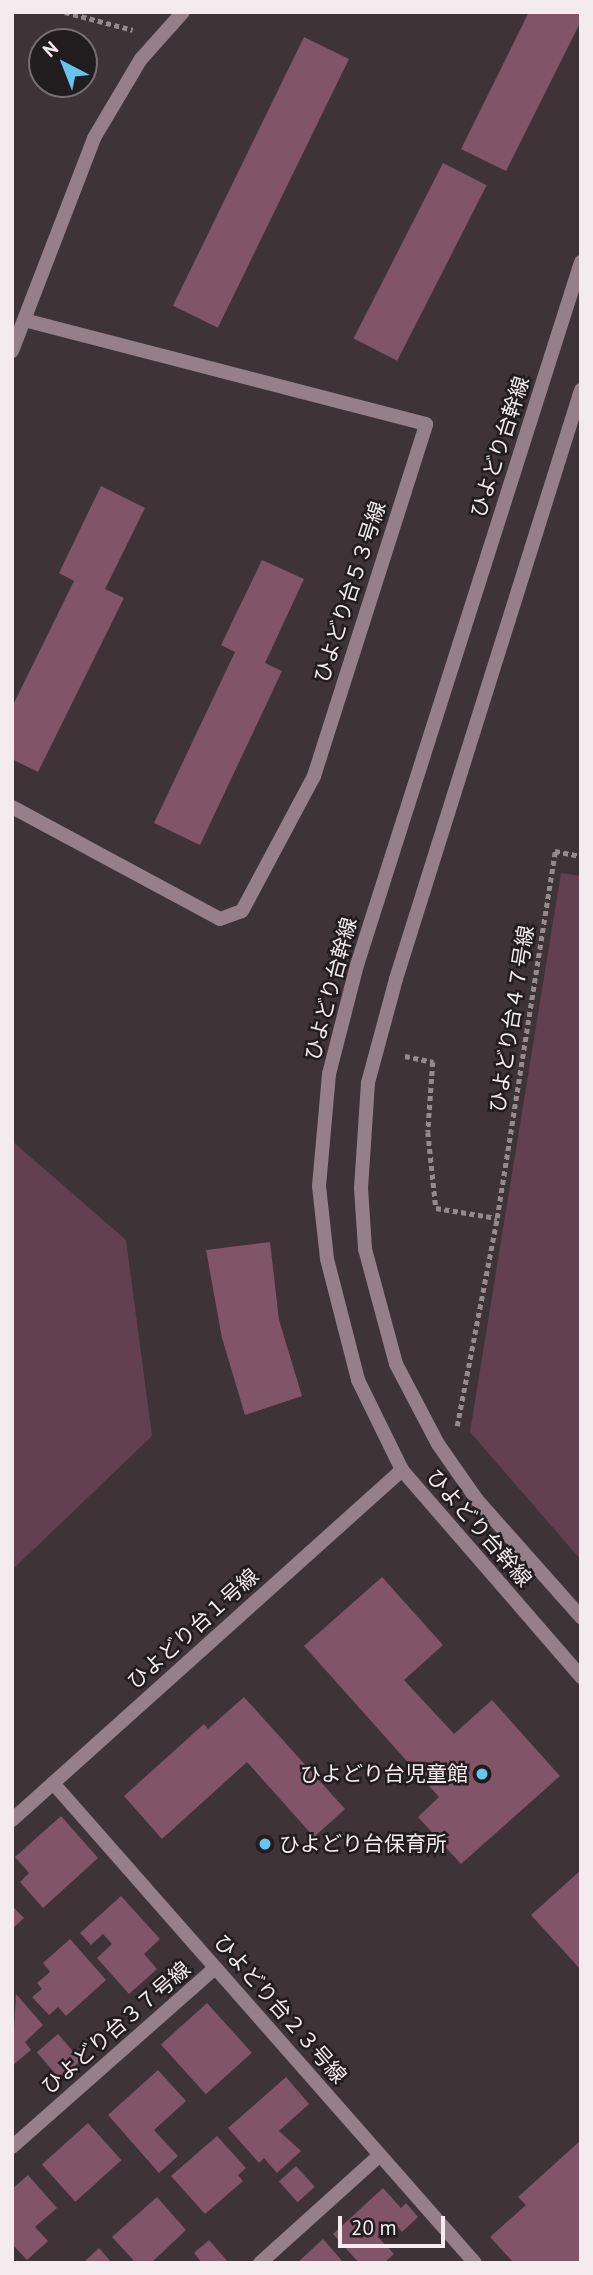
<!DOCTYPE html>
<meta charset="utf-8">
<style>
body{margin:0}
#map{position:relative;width:593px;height:2275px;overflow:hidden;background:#3e3337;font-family:"PT Sans","Noto Sans JP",sans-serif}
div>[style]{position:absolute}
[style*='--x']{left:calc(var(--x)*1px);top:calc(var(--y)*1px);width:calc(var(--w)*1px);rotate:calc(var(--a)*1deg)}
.green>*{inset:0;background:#63404f}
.building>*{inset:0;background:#815468;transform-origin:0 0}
.path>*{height:4.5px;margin-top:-2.25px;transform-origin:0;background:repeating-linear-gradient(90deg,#958b8f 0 5px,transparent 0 8.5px)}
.minor>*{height:14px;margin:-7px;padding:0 7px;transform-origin:7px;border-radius:7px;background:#957f88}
.tertiary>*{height:14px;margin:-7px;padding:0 7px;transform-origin:7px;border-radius:7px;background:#957f88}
.dots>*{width:19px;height:19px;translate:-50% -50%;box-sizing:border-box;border:4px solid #211c1e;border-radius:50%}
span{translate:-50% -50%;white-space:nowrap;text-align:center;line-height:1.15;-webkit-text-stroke:5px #211c1e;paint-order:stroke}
.street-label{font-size:21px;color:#f3ebee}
.poi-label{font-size:21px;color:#f3ebee}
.right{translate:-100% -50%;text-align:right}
.left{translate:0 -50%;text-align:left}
.frame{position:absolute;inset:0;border:14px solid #f3ebee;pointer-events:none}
.north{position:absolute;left:28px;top:28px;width:70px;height:70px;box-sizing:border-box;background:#211c1e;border:2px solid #756f71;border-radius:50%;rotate:318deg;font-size:19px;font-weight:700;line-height:28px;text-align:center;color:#f3ebee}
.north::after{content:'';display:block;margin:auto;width:24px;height:32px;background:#66c4ef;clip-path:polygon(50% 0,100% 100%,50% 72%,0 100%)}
.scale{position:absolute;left:338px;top:2216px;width:107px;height:32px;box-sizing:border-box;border:4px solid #f3ebee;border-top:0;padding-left:9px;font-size:21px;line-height:24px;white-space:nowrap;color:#f3ebee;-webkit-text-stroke:5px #211c1e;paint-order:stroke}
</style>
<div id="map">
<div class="green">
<i style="clip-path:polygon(561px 873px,581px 876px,581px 1560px,470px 1432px)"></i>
<i style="clip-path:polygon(12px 1141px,126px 1240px,152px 1436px,12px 1570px)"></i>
</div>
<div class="building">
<i style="clip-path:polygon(529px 12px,581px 12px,581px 21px,506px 171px,461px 149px)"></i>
<i style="left:304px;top:37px;width:50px;height:299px;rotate:26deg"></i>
<i style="left:443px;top:163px;width:49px;height:197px;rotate:27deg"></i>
<i style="clip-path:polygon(101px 486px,145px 508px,105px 589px,124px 598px,38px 772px,12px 759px,12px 707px,74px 581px,59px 573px)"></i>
<i style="clip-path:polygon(262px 560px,304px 579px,265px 663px,282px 671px,200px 845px,154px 823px,235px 652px,221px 645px)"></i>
<i style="clip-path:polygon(270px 1242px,279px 1320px,302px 1396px,245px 1415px,222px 1338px,206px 1250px)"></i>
<i style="clip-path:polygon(382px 1577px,443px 1645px,404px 1680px,454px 1734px,492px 1700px,560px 1776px,461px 1864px,418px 1817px,439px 1797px,304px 1646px)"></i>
<i style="clip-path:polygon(244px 1697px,345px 1809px,314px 1837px,247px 1762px,162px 1839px,124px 1796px,204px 1724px,208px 1729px)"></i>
<i style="clip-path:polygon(61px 1816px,98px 1858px,43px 1908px,20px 1882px,29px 1873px,15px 1857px)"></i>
<i style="clip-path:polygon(581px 1870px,581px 1970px,531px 1915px)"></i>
<i style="clip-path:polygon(121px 1896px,160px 1939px,144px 1954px,157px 1969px,129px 1994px,97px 1958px,112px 1944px,103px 1934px,91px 1945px,80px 1933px)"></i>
<i style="clip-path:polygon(12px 1906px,24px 1918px,12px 1929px)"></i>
<i style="clip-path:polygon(70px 1939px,106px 1980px,66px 2016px,58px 2007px,49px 2015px,32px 1997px,42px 1989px,37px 1983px,50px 1972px,43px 1963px)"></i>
<i style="clip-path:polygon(16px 1994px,43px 2025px,25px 2042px,31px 2050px,12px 2066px)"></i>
<i style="left:207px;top:2003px;width:67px;height:62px;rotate:48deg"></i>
<i style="left:58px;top:2034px;width:35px;height:28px;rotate:49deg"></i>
<i style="clip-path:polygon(158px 2070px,186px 2101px,154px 2130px,178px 2156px,159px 2173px,108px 2115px)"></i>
<i style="clip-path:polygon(286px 2077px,309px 2104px,279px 2131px,301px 2151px,277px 2173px,264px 2158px,259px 2163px,228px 2128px)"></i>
<i style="left:88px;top:2123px;width:50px;height:62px;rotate:48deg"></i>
<i style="clip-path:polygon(217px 2136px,246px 2168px,238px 2175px,243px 2181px,205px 2214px,171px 2176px)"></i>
<i style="clip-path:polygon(581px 2140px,581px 2263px,514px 2263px,490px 2237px,526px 2205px,518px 2197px)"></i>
<i style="left:296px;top:2166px;width:28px;height:23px;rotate:48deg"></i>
<i style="clip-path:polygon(28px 2175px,57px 2208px,35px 2227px,48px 2241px,27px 2260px,12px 2244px,12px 2189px)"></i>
<i style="clip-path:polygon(383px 2188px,401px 2208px,406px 2203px,418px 2217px,402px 2232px,394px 2223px,378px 2237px,394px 2254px,384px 2263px,359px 2263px,333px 2234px)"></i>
<i style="clip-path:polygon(157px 2197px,186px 2230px,151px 2263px,136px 2263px,112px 2237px)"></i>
<i style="clip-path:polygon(323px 2239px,344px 2263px,297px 2263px)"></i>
<i style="clip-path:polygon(209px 2240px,229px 2263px,202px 2263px,194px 2253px)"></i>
<i style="clip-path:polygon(99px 2248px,112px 2263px,83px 2263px)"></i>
</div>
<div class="path">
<i style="--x:65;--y:12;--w:70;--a:14.8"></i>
<i style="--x:405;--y:1056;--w:29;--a:12"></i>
<i style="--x:433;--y:1062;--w:70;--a:94.1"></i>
<i style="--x:428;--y:1132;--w:76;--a:84"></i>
<i style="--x:436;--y:1208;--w:62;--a:9.3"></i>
<i style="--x:497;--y:1218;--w:372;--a:-81"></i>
<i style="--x:555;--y:851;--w:26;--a:11"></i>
<i style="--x:457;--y:1426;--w:212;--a:-79.1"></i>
</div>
<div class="minor">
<i style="--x:12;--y:351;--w:228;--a:-68.9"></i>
<i style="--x:94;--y:138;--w:92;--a:-59.3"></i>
<i style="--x:141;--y:59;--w:63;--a:-48.2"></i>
<i style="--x:12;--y:807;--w:236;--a:28.3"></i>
<i style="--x:220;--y:919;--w:23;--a:-20"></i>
<i style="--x:242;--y:911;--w:153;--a:-61.9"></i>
<i style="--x:314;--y:776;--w:369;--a:-72.3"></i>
<i style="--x:426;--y:424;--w:414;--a:-165.5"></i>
<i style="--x:53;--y:1783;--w:639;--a:48.68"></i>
<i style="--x:12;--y:1820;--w:524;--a:-41.91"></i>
<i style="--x:12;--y:2147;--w:271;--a:-41.4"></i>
<i style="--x:260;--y:2263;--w:161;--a:-42"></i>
</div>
<div class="tertiary">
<i style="--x:581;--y:262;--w:738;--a:107.67"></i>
<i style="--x:357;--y:965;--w:113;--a:104.4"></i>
<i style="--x:329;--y:1074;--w:112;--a:95.1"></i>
<i style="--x:319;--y:1186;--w:73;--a:83.7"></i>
<i style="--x:327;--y:1259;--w:125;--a:75.6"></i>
<i style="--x:358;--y:1380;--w:100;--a:63.9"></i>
<i style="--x:402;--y:1470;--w:274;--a:49.1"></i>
<i style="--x:581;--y:390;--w:617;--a:107.44"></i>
<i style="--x:396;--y:979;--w:108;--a:105.1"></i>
<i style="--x:368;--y:1083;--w:105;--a:93.8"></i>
<i style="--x:361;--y:1188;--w:61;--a:86.2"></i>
<i style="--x:365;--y:1249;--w:119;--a:74.9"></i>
<i style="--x:396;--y:1364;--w:90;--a:62.3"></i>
<i style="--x:438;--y:1444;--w:68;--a:55.1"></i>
<i style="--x:477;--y:1500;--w:157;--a:48.4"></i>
</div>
<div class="dots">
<i style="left:482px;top:1774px;background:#66c4ef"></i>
<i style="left:265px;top:1844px;background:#66c4ef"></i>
</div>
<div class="street-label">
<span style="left:500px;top:447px;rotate:-72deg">ひよどり台幹線</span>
<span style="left:350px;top:592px;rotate:-72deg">ひよどり台５３号線</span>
<span style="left:331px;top:989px;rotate:-75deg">ひよどり台幹線</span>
<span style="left:512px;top:1019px;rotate:-81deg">ひよどり台４７号線</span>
<span style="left:479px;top:1528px;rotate:49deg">ひよどり台幹線</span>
<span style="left:193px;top:1629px;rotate:-42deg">ひよどり台１号線</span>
<span style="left:280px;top:2009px;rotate:49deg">ひよどり台２３号線</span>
<span style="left:116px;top:2028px;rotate:-41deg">ひよどり台３７号線</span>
</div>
<div class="poi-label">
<span class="right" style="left:468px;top:1774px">ひよどり台児童館</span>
<span class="left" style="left:279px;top:1844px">ひよどり台保育所</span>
</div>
<div class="frame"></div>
<div class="north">N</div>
<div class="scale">20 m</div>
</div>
